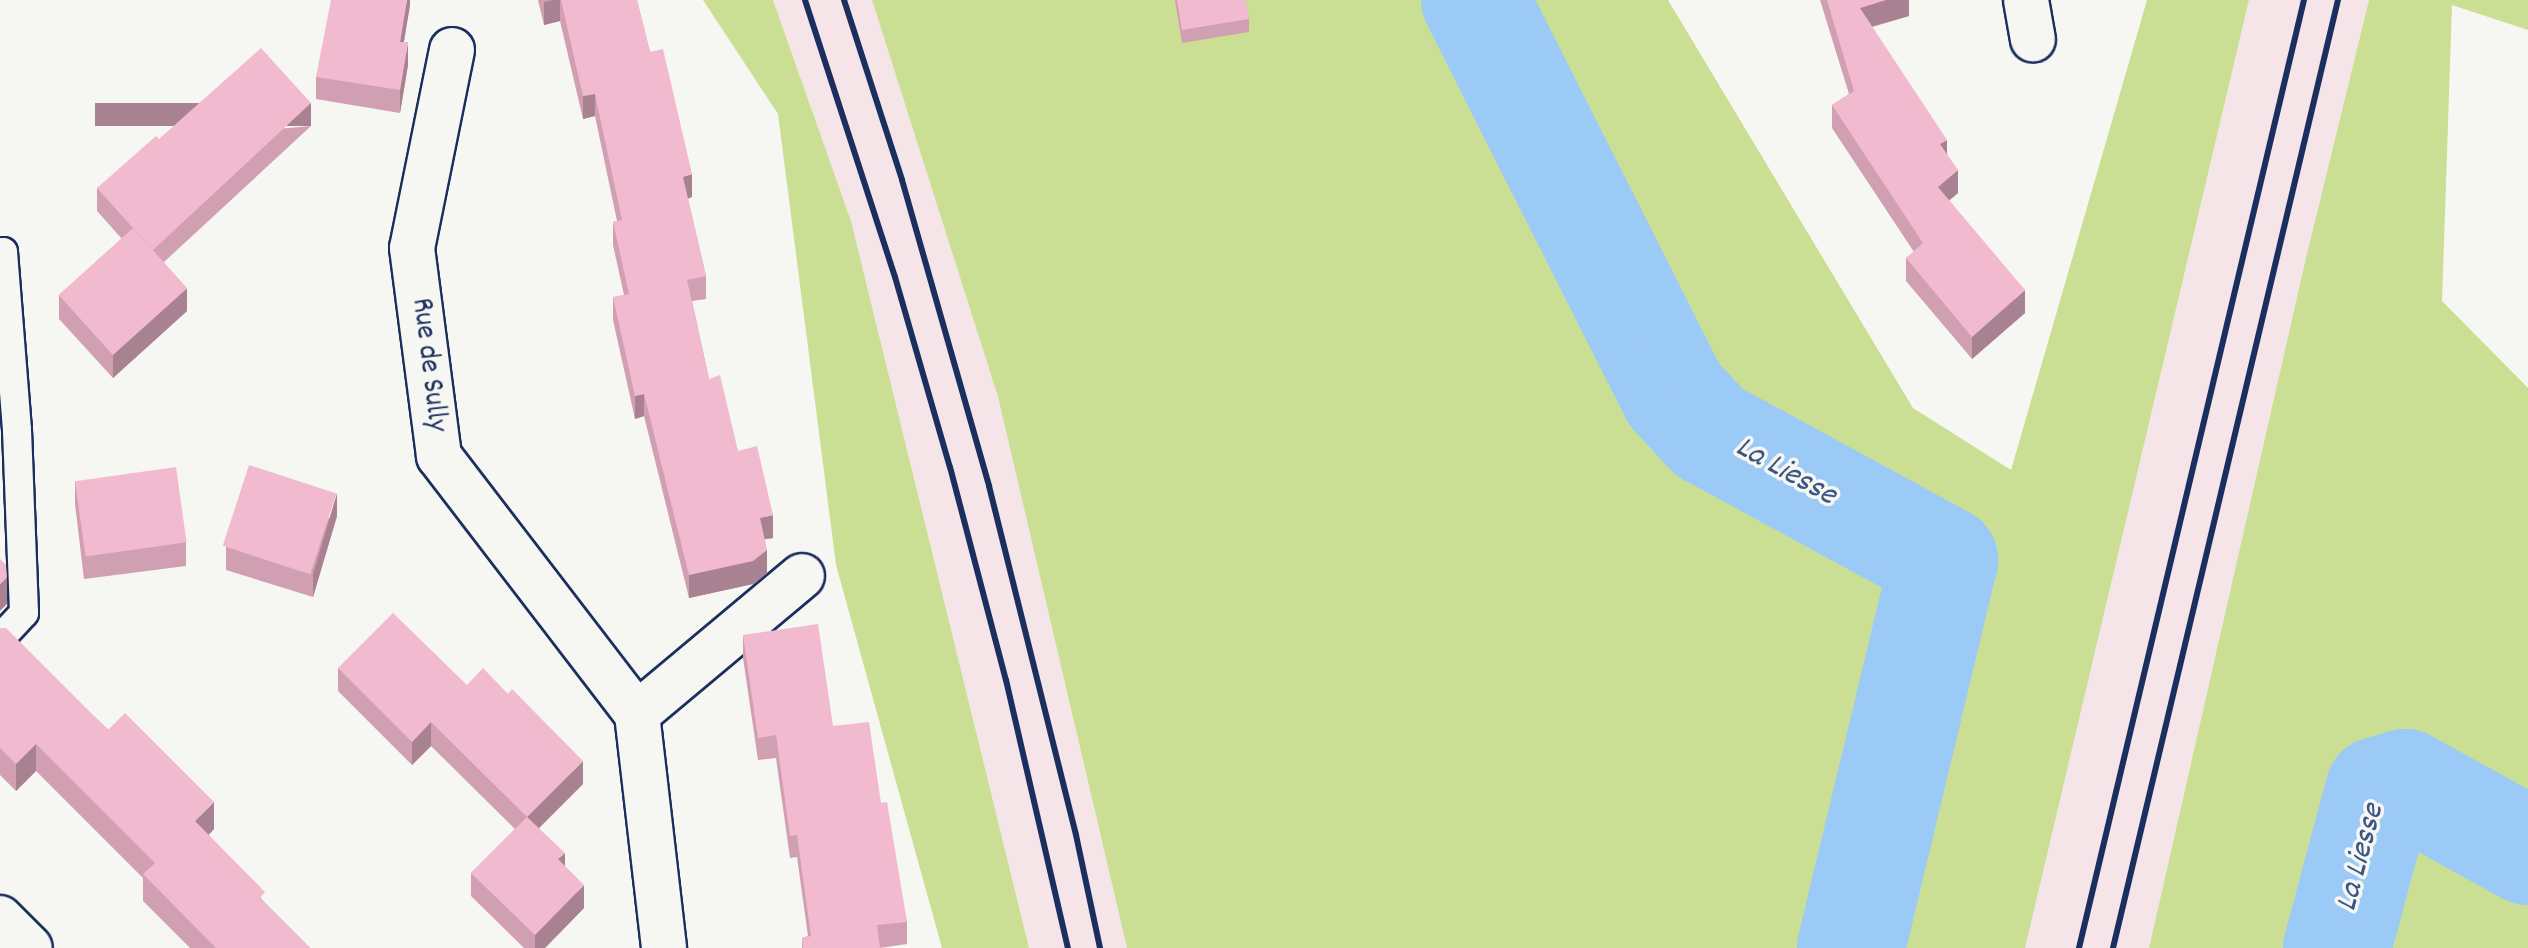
<!DOCTYPE html>
<style>
body{margin:0}
#map{position:relative;width:2528px;height:948px;overflow:hidden;background:#f6f6f2;font-family:Dekko,sans-serif}
div>[style]{position:absolute}
[style*='--x']{left:calc(var(--x)*1px);top:calc(var(--y)*1px);width:calc(var(--w)*1px);rotate:calc(var(--a)*1deg)}
.built>*{inset:0;background:#f5e4e8}
.green>*{inset:0;background:#cbdf94}
.river>*{height:108px;margin:-54px;padding:0 54px;transform-origin:54px;border-radius:54px;background:#9ccaf7}
.roads{filter:drop-shadow(2px 0 #1b2f5e) drop-shadow(-2px 0 #1b2f5e) drop-shadow(0 2px #1b2f5e) drop-shadow(0 -2px #1b2f5e)}
.lane>*{height:28px;margin:-14px;padding:0 14px;transform-origin:14px;border-radius:14px;background:#f6f6f2}
.street>*{height:44px;margin:-22px;padding:0 22px;transform-origin:22px;border-radius:22px;background:#f6f6f2}
.rail>*{height:6px;margin:-3px;padding:0 3px;transform-origin:3px;border-radius:3px;background:#1b2f5e}
.wall>*{inset:0;background:#d0a0b2}
.shaded-wall>*{inset:0;background:#a98291;transform-origin:0 0}
.building>*{inset:0;background:#f2bacf;transform-origin:0 0}
span{translate:-50% -50%;white-space:nowrap;text-align:center;line-height:1.15;-webkit-text-stroke:7px #f6f6f2;paint-order:stroke}
.street-label{font-size:30px;color:#1b2f5e}
.water-label{font-size:32px;color:#3b5684;font-style:italic}
</style>
<div id="map">
<div class="built">
<i style="clip-path:polygon(773px 0,872px 0,998px 397px,1127px 948px,1029px 948px,851px 221px)"></i>
<i style="clip-path:polygon(2249px 0,2369px 0,2305px 262px,2149px 948px,2025px 948px)"></i>
</div>
<div class="green">
<i style="clip-path:polygon(703px 0,773px 0,851px 221px,1029px 948px,942px 948px,836px 565px,778px 114px)"></i>
<i style="clip-path:polygon(872px 0,1668px 0,1913px 408px,2011px 470px,2147px 0,2249px 0,2025px 948px,1127px 948px,998px 397px)"></i>
<i style="clip-path:polygon(2369px 0,2528px 0,2528px 30px,2452px 5px,2442px 301px,2528px 388px,2528px 948px,2149px 948px,2305px 262px)"></i>
</div>
<div class="river">
<i style="--x:1475;--y:0;--w:441;--a:63.2"></i>
<i style="--x:1674;--y:394;--w:52;--a:47.4"></i>
<i style="--x:1709;--y:432;--w:268;--a:28.6"></i>
<i style="--x:1944;--y:560;--w:399;--a:103.5"></i>
<i style="--x:2337;--y:948;--w:163;--a:-75"></i>
<i style="--x:2379;--y:791;--w:27;--a:-17"></i>
<i style="--x:2405;--y:783;--w:141;--a:28.9"></i>
</div>
<div class="roads">
<div class="lane">
<i style="--x:0;--y:253;--w:3;--a:-18"></i>
<i style="--x:3;--y:252;--w:179;--a:85.5"></i>
<i style="--x:17;--y:430;--w:183;--a:87.8"></i>
<i style="--x:24;--y:613;--w:35;--a:133"></i>
</div>
<div class="street">
<i style="--x:2026;--y:0;--w:40;--a:80"></i>
<i style="--x:452;--y:50;--w:202;--a:101.4"></i>
<i style="--x:412;--y:248;--w:210;--a:82.6"></i>
<i style="--x:439;--y:456;--w:325;--a:52.5"></i>
<i style="--x:637;--y:714;--w:236;--a:83.4"></i>
<i style="--x:637;--y:714;--w:215;--a:-39.9"></i>
<i style="--x:0;--y:918;--w:42;--a:45"></i>
</div>
</div>
<div class="rail">
<i style="--x:805;--y:0;--w:291;--a:72"></i>
<i style="--x:895;--y:277;--w:198;--a:73.9"></i>
<i style="--x:950;--y:467;--w:220;--a:75.3"></i>
<i style="--x:1006;--y:680;--w:275;--a:77"></i>
<i style="--x:844;--y:0;--w:189;--a:72.1"></i>
<i style="--x:902;--y:180;--w:318;--a:74.1"></i>
<i style="--x:989;--y:486;--w:360;--a:76"></i>
<i style="--x:1076;--y:835;--w:116;--a:78"></i>
<i style="--x:2079;--y:948;--w:974;--a:-76.65"></i>
<i style="--x:2113;--y:948;--w:974;--a:-76.65"></i>
</div>
<div class="wall">
<i style="clip-path:polygon(410px 0,404px 42px,408px 65px,400px 113px,316px 99px,316px 77px)"></i>
<i style="clip-path:polygon(538px 0,637px 0,650px 52px,692px 197px,688px 199px,706px 276px,706px 299px,692px 301px,709px 379px,773px 538px,765px 539px,767px 573px,753px 584px,689px 598px,644px 416px,635px 419px,613px 320px,613px 297px,624px 295px,613px 245px,613px 222px,617px 221px,595px 116px,583px 119px,560px 21px,544px 25px)"></i>
<i style="clip-path:polygon(1175px 0,1246px 0,1249px 19px,1249px 32px,1182px 43px)"></i>
<i style="clip-path:polygon(1820px 0,1909px 0,1909px 16px,1872px 27px,1947px 153px,1958px 193px,1949px 200px,2025px 313px,1972px 359px,1906px 281px,1906px 258px,1914px 252px,1832px 128px,1832px 105px,1849px 94px)"></i>
<i style="clip-path:polygon(311px 126px,164px 262px,187px 311px,113px 378px,59px 319px,59px 295px,122px 239px,97px 211px,97px 188px,159px 139px)"></i>
<i style="clip-path:polygon(75px 481px,186px 542px,186px 566px,84px 579px,75px 504px)"></i>
<i style="clip-path:polygon(337px 516px,313px 597px,226px 570px,226px 547px)"></i>
<i style="clip-path:polygon(0 628px,214px 829px,209px 835px,265px 903px,310px 948px,190px 948px,143px 901px,143px 878px,36px 771px,16px 791px,0 775px)"></i>
<i style="clip-path:polygon(743px 635px,833px 726px,881px 803px,907px 922px,907px 944px,880px 948px,802px 948px,802px 938px,808px 936px,797px 857px,790px 858px,776px 758px,758px 760px,743px 658px)"></i>
<i style="clip-path:polygon(338px 668px,467px 685px,583px 784px,539px 828px,565px 866px,584px 908px,545px 948px,524px 948px,471px 896px,471px 873px,515px 829px,431px 746px,412px 765px,338px 691px)"></i>
</div>
<div class="shaded-wall">
<i style="clip-path:polygon(407px 0,410px 0,410px 6px,400px 64px,400px 42px)"></i>
<i style="clip-path:polygon(554px 0,560px 0,560px 21px,544px 25px,544px 2px)"></i>
<i style="clip-path:polygon(1886px 0,1909px 0,1909px 16px,1860px 30px,1860px 8px)"></i>
<i style="clip-path:polygon(408px 42px,408px 65px,400px 113px,400px 90px)"></i>
<i style="clip-path:polygon(595px 94px,595px 116px,583px 119px,583px 96px)"></i>
<i style="left:311px;top:103px;width:23px;height:216px;rotate:90deg"></i>
<i style="clip-path:polygon(1947px 140px,1947px 163px,1940px 144px)"></i>
<i style="clip-path:polygon(1958px 170px,1958px 193px,1938px 210px,1938px 187px)"></i>
<i style="clip-path:polygon(692px 174px,692px 197px,683px 200px,683px 177px)"></i>
<i style="clip-path:polygon(187px 288px,187px 311px,113px 378px,113px 355px)"></i>
<i style="clip-path:polygon(2025px 290px,2025px 313px,1972px 359px,1972px 337px)"></i>
<i style="clip-path:polygon(644px 394px,644px 416px,635px 419px,635px 396px)"></i>
<i style="clip-path:polygon(337px 493px,337px 516px,313px 597px,313px 574px)"></i>
<i style="clip-path:polygon(773px 515px,773px 538px,760px 540px,760px 518px)"></i>
<i style="clip-path:polygon(767px 550px,767px 573px,753px 584px,689px 598px,689px 575px)"></i>
<i style="clip-path:polygon(7px 577px,7px 604px,0 611px,0 584px)"></i>
<i style="clip-path:polygon(431px 722px,431px 746px,412px 765px,412px 742px)"></i>
<i style="clip-path:polygon(36px 744px,36px 771px,16px 791px,16px 764px)"></i>
<i style="clip-path:polygon(583px 761px,583px 784px,527px 840px,527px 817px)"></i>
<i style="clip-path:polygon(214px 802px,214px 829px,195px 848px,195px 821px)"></i>
<i style="clip-path:polygon(565px 853px,565px 877px,558px 859px)"></i>
<i style="clip-path:polygon(584px 885px,584px 908px,545px 948px,535px 948px,535px 935px)"></i>
</div>
<div class="building">
<i style="clip-path:polygon(331px 0,407px 0,400px 42px,408px 42px,400px 90px,316px 77px)"></i>
<i style="clip-path:polygon(561px 0,637px 0,650px 52px,663px 49px,692px 174px,683px 177px,706px 276px,687px 280px,709px 379px,720px 375px,738px 451px,757px 446px,773px 515px,760px 518px,767px 550px,753px 561px,689px 575px,644px 394px,635px 396px,613px 297px,629px 294px,613px 222px,622px 220px,595px 94px,583px 96px)"></i>
<i style="clip-path:polygon(1177px 0,1246px 0,1249px 19px,1182px 30px)"></i>
<i style="clip-path:polygon(1827px 0,1886px 0,1860px 8px,1947px 140px,1940px 144px,1958px 170px,1938px 187px,2025px 290px,1972px 337px,1906px 258px,1923px 243px,1832px 105px,1854px 91px)"></i>
<i style="clip-path:polygon(261px 48px,311px 103px,153px 250px,97px 188px,156px 136px,159px 139px)"></i>
<i style="left:133px;top:228px;width:81px;height:100px;rotate:48deg"></i>
<i style="left:249px;top:465px;width:92px;height:85px;rotate:18deg"></i>
<i style="left:176px;top:467px;width:76px;height:102px;rotate:82deg"></i>
<i style="clip-path:polygon(0 559px,6px 565px,7px 577px,0 584px)"></i>
<i style="clip-path:polygon(393px 613px,467px 685px,483px 668px,508px 694px,512px 689px,583px 761px,527px 817px,431px 722px,412px 742px,338px 668px)"></i>
<i style="clip-path:polygon(818px 624px,833px 726px,869px 722px,881px 803px,887px 802px,907px 922px,877px 925px,880px 948px,803px 948px,802px 938px,811px 936px,797px 835px,790px 836px,776px 735px,758px 738px,743px 635px)"></i>
<i style="clip-path:polygon(0 628px,6px 628px,108px 730px,125px 713px,214px 802px,195px 821px,265px 892px,260px 898px,310px 948px,216px 948px,143px 874px,155px 863px,36px 744px,16px 764px,0 748px)"></i>
<i style="clip-path:polygon(527px 817px,565px 853px,558px 859px,584px 885px,535px 935px,471px 873px)"></i>
</div>
<div class="street-label">
<span style="left:427px;top:365px;rotate:83deg">Rue de Sully</span>
</div>
<div class="water-label">
<span style="left:1785px;top:473px;rotate:29deg">La Liesse</span>
<span style="left:2362px;top:858px;rotate:-75deg">La Liesse</span>
</div>
</div>
